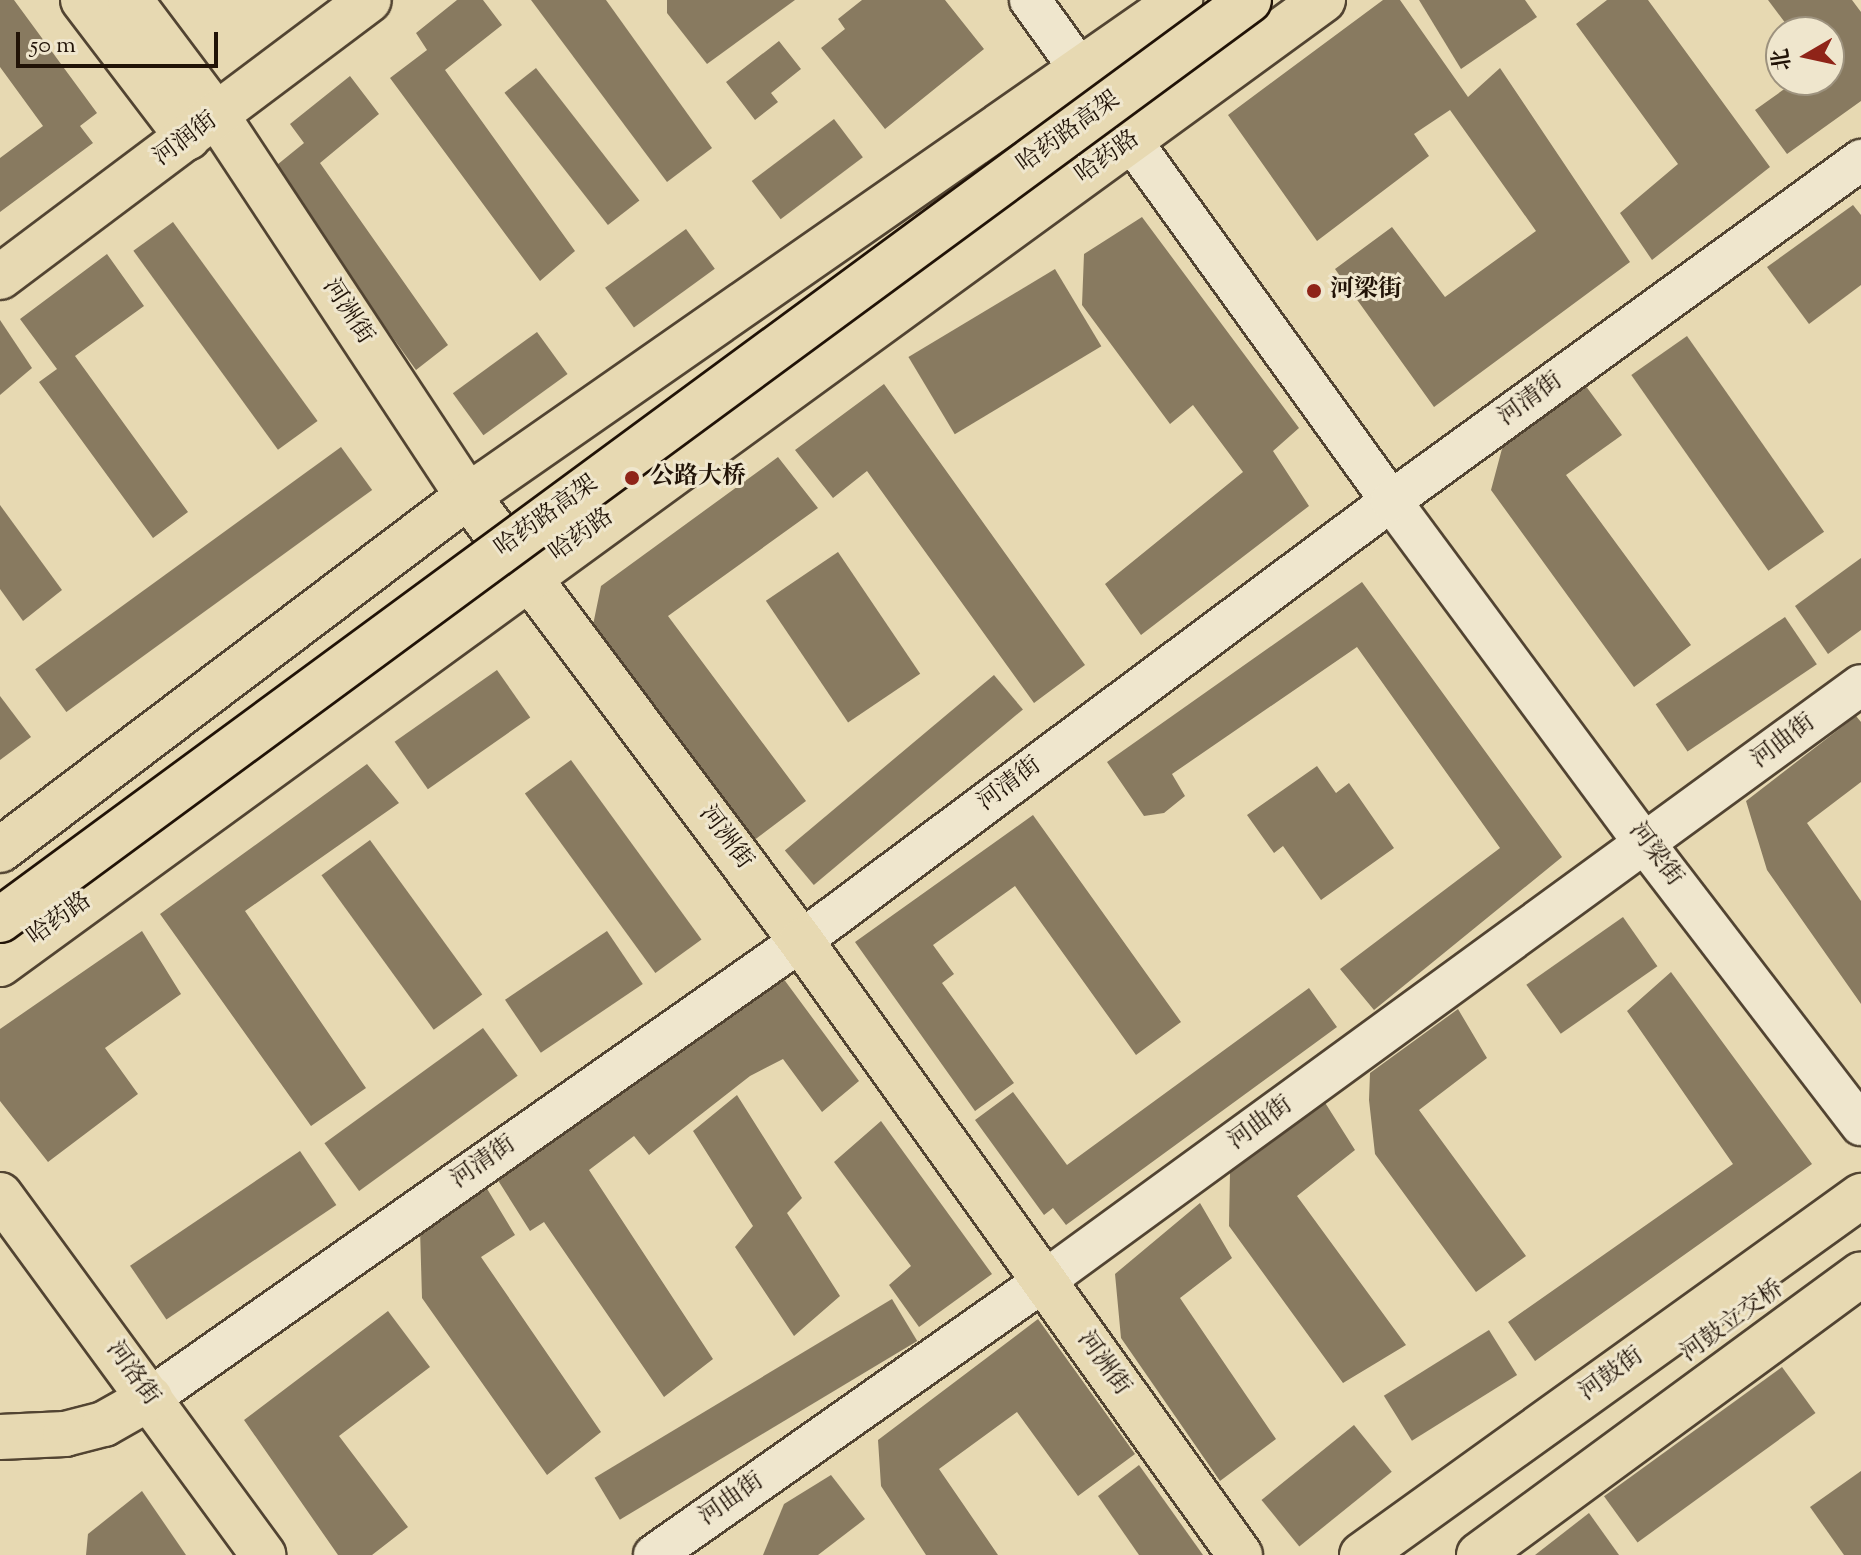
<!DOCTYPE html>
<meta charset="utf-8">
<style>
body{margin:0}
#map{position:relative;width:1861px;height:1555px;overflow:hidden;background:#e7d9b2;font-family:"Sorts Mill Goudy","Noto Serif SC",serif}
div>[style]{position:absolute}
[style*='--x']{left:calc(var(--x)*1px);top:calc(var(--y)*1px);width:calc(var(--w)*1px);rotate:calc(var(--a)*1deg)}
.building>*{inset:0;background:#887a60;transform-origin:0 0}
.roads{filter:drop-shadow(2px 0 #524432) drop-shadow(-2px 0 #524432) drop-shadow(0 2px #524432) drop-shadow(0 -2px #524432)}
.minor>*{height:40px;margin:-20px;padding:0 20px;transform-origin:20px;border-radius:20px;background:#efe6cd}
.major>*{height:44px;margin:-22px;padding:0 22px;transform-origin:22px;border-radius:22px;background:#e7d9b2}
.highway>*{height:44px;margin:-22px;padding:0 22px;transform-origin:22px;border-radius:22px;background:#e7d9b2}
.bridges{filter:drop-shadow(2px 0 #211307) drop-shadow(-2px 0 #211307) drop-shadow(0 2px #211307) drop-shadow(0 -2px #211307)}
.highway-bridge>*{height:44px;margin:-22px;padding:0 22px;transform-origin:22px;border-radius:22px;background:#e7d9b2}
.dots>*{width:22px;height:22px;translate:-50% -50%;box-sizing:border-box;border:4px solid #efe6cd;border-radius:50%}
span{translate:-50% -50%;white-space:nowrap;text-align:center;line-height:1.15;-webkit-text-stroke:6px #efe6cd;paint-order:stroke}
.street-label{font-size:24px;color:#211307}
.poi-label{font-size:24px;color:#211307;font-weight:700}
.left{translate:0 -50%;text-align:left}
.north{position:absolute;left:1765px;top:16px;width:80px;height:80px;box-sizing:border-box;background:#efe6cd;border:2px solid #9d927e;border-radius:50%;rotate:261deg;font-size:22px;font-weight:700;line-height:32px;text-align:center;color:#211307}
.north::after{content:'';display:block;margin:auto;width:28px;height:36px;background:#8f2418;clip-path:polygon(50% 0,100% 100%,50% 72%,0 100%)}
.scale{position:absolute;left:16px;top:32px;width:202px;height:36px;box-sizing:border-box;border:4px solid #211307;border-top:0;padding-left:10px;font-size:24px;line-height:28px;white-space:nowrap;color:#211307;-webkit-text-stroke:6px #efe6cd;paint-order:stroke}
</style>
<div id="map">
<div class="building">
<i style="clip-path:polygon(0 0,14px 0,97px 113px,80px 126px,93px 143px,0 212px,0 158px,43px 126px,0 67px)"></i>
<i style="clip-path:polygon(457px 0,483px 0,502px 25px,445px 70px,575px 251px,540px 281px,390px 78px,427px 50px,416px 33px)"></i>
<i style="clip-path:polygon(531px 0,606px 0,712px 148px,667px 182px)"></i>
<i style="clip-path:polygon(667px 0,795px 0,707px 64px,667px 13px)"></i>
<i style="clip-path:polygon(862px 0,945px 0,984px 49px,885px 129px,821px 48px,845px 29px,838px 19px)"></i>
<i style="clip-path:polygon(1383px 0,1400px 0,1468px 97px,1500px 68px,1630px 262px,1434px 407px,1335px 269px,1392px 227px,1445px 297px,1536px 231px,1450px 110px,1414px 134px,1429px 156px,1317px 241px,1228px 115px)"></i>
<i style="clip-path:polygon(1419px 0,1525px 0,1537px 17px,1461px 69px)"></i>
<i style="clip-path:polygon(1607px 0,1648px 0,1770px 167px,1652px 260px,1620px 213px,1678px 164px,1576px 24px)"></i>
<i style="clip-path:polygon(1768px 0,1852px 0,1861px 12px,1861px 101px,1787px 154px,1755px 110px,1797px 80px,1829px 80px,1829px 32px,1792px 32px)"></i>
<i style="clip-path:polygon(779px 41px,801px 69px,771px 93px,778px 102px,755px 120px,726px 82px)"></i>
<i style="left:536px;top:68px;width:168px;height:40px;rotate:52deg"></i>
<i style="clip-path:polygon(350px 76px,379px 114px,320px 163px,448px 345px,416px 370px,272px 169px,304px 143px,290px 124px)"></i>
<i style="left:834px;top:119px;width:48px;height:103px;rotate:53deg"></i>
<i style="clip-path:polygon(1853px 205px,1861px 215px,1861px 285px,1809px 324px,1767px 267px)"></i>
<i style="clip-path:polygon(1142px 217px,1299px 428px,1273px 451px,1309px 506px,1141px 635px,1105px 584px,1243px 472px,1193px 405px,1170px 424px,1082px 305px,1084px 254px)"></i>
<i style="left:173px;top:222px;width:246px;height:49px;rotate:54deg"></i>
<i style="left:686px;top:229px;width:49px;height:100px;rotate:54deg"></i>
<i style="clip-path:polygon(107px 254px,144px 306px,75px 356px,188px 512px,153px 538px,39px 382px,57px 369px,20px 319px)"></i>
<i style="left:1055px;top:269px;width:90px;height:171px;rotate:59deg"></i>
<i style="clip-path:polygon(0 320px,32px 368px,0 395px)"></i>
<i style="left:537px;top:332px;width:52px;height:104px;rotate:54deg"></i>
<i style="left:1687px;top:336px;width:239px;height:68px;rotate:55deg"></i>
<i style="clip-path:polygon(884px 384px,1085px 665px,1034px 703px,867px 471px,833px 498px,795px 450px)"></i>
<i style="clip-path:polygon(1585px 385px,1622px 435px,1566px 475px,1691px 645px,1634px 687px,1491px 490px,1503px 445px)"></i>
<i style="left:341px;top:447px;width:53px;height:378px;rotate:54deg"></i>
<i style="clip-path:polygon(778px 457px,818px 508px,668px 616px,806px 801px,753px 841px,593px 625px,601px 586px)"></i>
<i style="clip-path:polygon(0 505px,62px 590px,23px 621px,0 589px)"></i>
<i style="left:838px;top:552px;width:147px;height:87px;rotate:56deg"></i>
<i style="clip-path:polygon(1861px 558px,1861px 630px,1828px 654px,1795px 606px)"></i>
<i style="clip-path:polygon(1362px 582px,1562px 857px,1374px 1010px,1340px 969px,1500px 848px,1357px 647px,1172px 774px,1185px 796px,1164px 813px,1144px 816px,1107px 762px)"></i>
<i style="left:1785px;top:617px;width:57px;height:156px;rotate:56deg"></i>
<i style="left:497px;top:670px;width:58px;height:125px;rotate:55deg"></i>
<i style="left:994px;top:675px;width:45px;height:273px;rotate:50deg"></i>
<i style="clip-path:polygon(0 696px,31px 737px,0 760px)"></i>
<i style="clip-path:polygon(1856px 716px,1861px 722px,1861px 782px,1807px 823px,1861px 901px,1861px 1004px,1767px 870px,1746px 801px)"></i>
<i style="left:571px;top:760px;width:222px;height:57px;rotate:54deg"></i>
<i style="clip-path:polygon(367px 764px,399px 803px,245px 911px,366px 1088px,311px 1126px,160px 914px)"></i>
<i style="clip-path:polygon(1317px 766px,1336px 793px,1349px 783px,1394px 848px,1321px 900px,1283px 846px,1274px 853px,1247px 815px)"></i>
<i style="clip-path:polygon(1033px 815px,1181px 1022px,1136px 1055px,1015px 886px,933px 945px,954px 974px,942px 983px,1014px 1083px,975px 1111px,855px 942px)"></i>
<i style="left:370px;top:840px;width:191px;height:60px;rotate:54deg"></i>
<i style="left:1623px;top:917px;width:60px;height:118px;rotate:55deg"></i>
<i style="clip-path:polygon(142px 931px,181px 994px,105px 1048px,138px 1094px,48px 1162px,0 1101px,0 1029px)"></i>
<i style="left:607px;top:931px;width:64px;height:123px;rotate:56deg"></i>
<i style="clip-path:polygon(1671px 972px,1812px 1164px,1535px 1361px,1508px 1322px,1733px 1164px,1627px 1011px)"></i>
<i style="clip-path:polygon(780px 974px,859px 1081px,822px 1112px,783px 1059px,750px 1076px,649px 1155px,634px 1136px,589px 1170px,713px 1359px,664px 1397px,544px 1222px,530px 1231px,494px 1174px)"></i>
<i style="clip-path:polygon(1309px 988px,1337px 1027px,1066px 1225px,1053px 1208px,1044px 1215px,975px 1120px,1013px 1092px,1067px 1165px)"></i>
<i style="clip-path:polygon(1458px 1009px,1487px 1058px,1419px 1110px,1526px 1256px,1476px 1292px,1375px 1154px,1369px 1100px,1370px 1073px)"></i>
<i style="left:483px;top:1028px;width:59px;height:196px;rotate:54deg"></i>
<i style="clip-path:polygon(737px 1095px,802px 1198px,787px 1213px,840px 1296px,794px 1336px,735px 1247px,753px 1226px,693px 1131px)"></i>
<i style="clip-path:polygon(1324px 1101px,1355px 1150px,1297px 1196px,1406px 1345px,1343px 1383px,1229px 1226px,1230px 1172px)"></i>
<i style="clip-path:polygon(881px 1121px,992px 1274px,919px 1327px,889px 1285px,911px 1266px,834px 1162px)"></i>
<i style="left:300px;top:1151px;width:65px;height:205px;rotate:56deg"></i>
<i style="clip-path:polygon(483px 1182px,515px 1235px,481px 1257px,601px 1432px,547px 1475px,422px 1298px,420px 1229px)"></i>
<i style="clip-path:polygon(1200px 1203px,1232px 1258px,1180px 1298px,1276px 1439px,1220px 1481px,1121px 1338px,1115px 1274px)"></i>
<i style="left:892px;top:1299px;width:49px;height:347px;rotate:59deg"></i>
<i style="clip-path:polygon(388px 1311px,430px 1367px,339px 1436px,408px 1527px,372px 1555px,338px 1555px,244px 1420px)"></i>
<i style="clip-path:polygon(1038px 1319px,1135px 1454px,1078px 1496px,1017px 1412px,939px 1469px,998px 1555px,926px 1555px,881px 1486px,878px 1440px)"></i>
<i style="left:1489px;top:1330px;width:53px;height:124px;rotate:58deg"></i>
<i style="left:1782px;top:1367px;width:57px;height:220px;rotate:54deg"></i>
<i style="left:1354px;top:1425px;width:60px;height:119px;rotate:51deg"></i>
<i style="clip-path:polygon(1139px 1465px,1203px 1555px,1139px 1555px,1098px 1496px)"></i>
<i style="clip-path:polygon(1861px 1471px,1861px 1555px,1844px 1555px,1810px 1507px)"></i>
<i style="clip-path:polygon(831px 1475px,865px 1519px,818px 1555px,763px 1555px,784px 1504px)"></i>
<i style="clip-path:polygon(142px 1491px,186px 1555px,86px 1555px,88px 1534px)"></i>
<i style="clip-path:polygon(1589px 1513px,1619px 1555px,1535px 1555px)"></i>
</div>
<div class="roads">
<div class="minor">
<i style="--x:1030;--y:0;--w:618;--a:54.23"></i>
<i style="--x:1391;--y:501;--w:428;--a:53.5"></i>
<i style="--x:1646;--y:845;--w:353;--a:52.5"></i>
<i style="--x:150;--y:1398;--w:795;--a:-35.07"></i>
<i style="--x:801;--y:941;--w:736;--a:-36.71"></i>
<i style="--x:1391;--y:501;--w:581;--a:-35.96"></i>
<i style="--x:654;--y:1555;--w:477;--a:-35.1"></i>
<i style="--x:1044;--y:1281;--w:1011;--a:-36.11"></i>
</div>
<div class="major">
<i style="--x:83;--y:0;--w:173;--a:52.7"></i>
<i style="--x:130;--y:0;--w:145;--a:53.1"></i>
<i style="--x:217;--y:116;--w:455;--a:56.6"></i>
<i style="--x:468;--y:496;--w:556;--a:53.19"></i>
<i style="--x:801;--y:941;--w:755;--a:54.44"></i>
</div>
<div class="highway">
<i style="--x:0;--y:277;--w:461;--a:-36.9"></i>
<i style="--x:0;--y:850;--w:587;--a:-37.1"></i>
<i style="--x:468;--y:496;--w:868;--a:-34.86"></i>
<i style="--x:0;--y:964;--w:1637;--a:-36.08"></i>
<i style="--x:0;--y:1195;--w:446;--a:53.8"></i>
<i style="--x:0;--y:1437;--w:65;--a:-2.6"></i>
<i style="--x:65;--y:1434;--w:40;--a:-14.4"></i>
<i style="--x:104;--y:1424;--w:53;--a:-29.5"></i>
<i style="--x:1362;--y:1555;--w:615;--a:-35.73"></i>
<i style="--x:1479;--y:1555;--w:474;--a:-36.3"></i>
</div>
</div>
<div class="bridges">
<div class="highway-bridge">
<i style="--x:0;--y:920;--w:1551;--a:-36.37"></i>
</div>
</div>
<div class="dots">
<i style="left:1314px;top:291px;background:#8f2418"></i>
<i style="left:632px;top:478px;background:#8f2418"></i>
</div>
<div class="street-label">
<span style="left:1069px;top:133px;rotate:-36deg">哈药路高架</span>
<span style="left:186px;top:140px;rotate:-37deg">河润街</span>
<span style="left:1108px;top:158px;rotate:-36deg">哈药路</span>
<span style="left:347px;top:312px;rotate:57deg">河洲街</span>
<span style="left:1531px;top:400px;rotate:-36deg">河清街</span>
<span style="left:547px;top:517px;rotate:-36deg">哈药路高架</span>
<span style="left:582px;top:536px;rotate:-36deg">哈药路</span>
<span style="left:1784px;top:742px;rotate:-37deg">河曲街</span>
<span style="left:1010px;top:785px;rotate:-37deg">河清街</span>
<span style="left:725px;top:838px;rotate:53deg">河洲街</span>
<span style="left:1655px;top:855px;rotate:53deg">河梁街</span>
<span style="left:60px;top:920px;rotate:-36deg">哈药路</span>
<span style="left:1261px;top:1124px;rotate:-36deg">河曲街</span>
<span style="left:484px;top:1163px;rotate:-35deg">河清街</span>
<span style="left:1733px;top:1322px;rotate:-36deg">河鼓立交桥</span>
<span style="left:1103px;top:1364px;rotate:54deg">河洲街</span>
<span style="left:132px;top:1374px;rotate:54deg">河洛街</span>
<span style="left:1612px;top:1375px;rotate:-36deg">河鼓街</span>
<span style="left:732px;top:1500px;rotate:-35deg">河曲街</span>
</div>
<div class="poi-label">
<span class="left" style="left:1330px;top:291px">河梁街</span>
<span class="left" style="left:650px;top:478px">公路大桥</span>
</div>
<div class="north">北</div>
<div class="scale">50 m</div>
</div>
